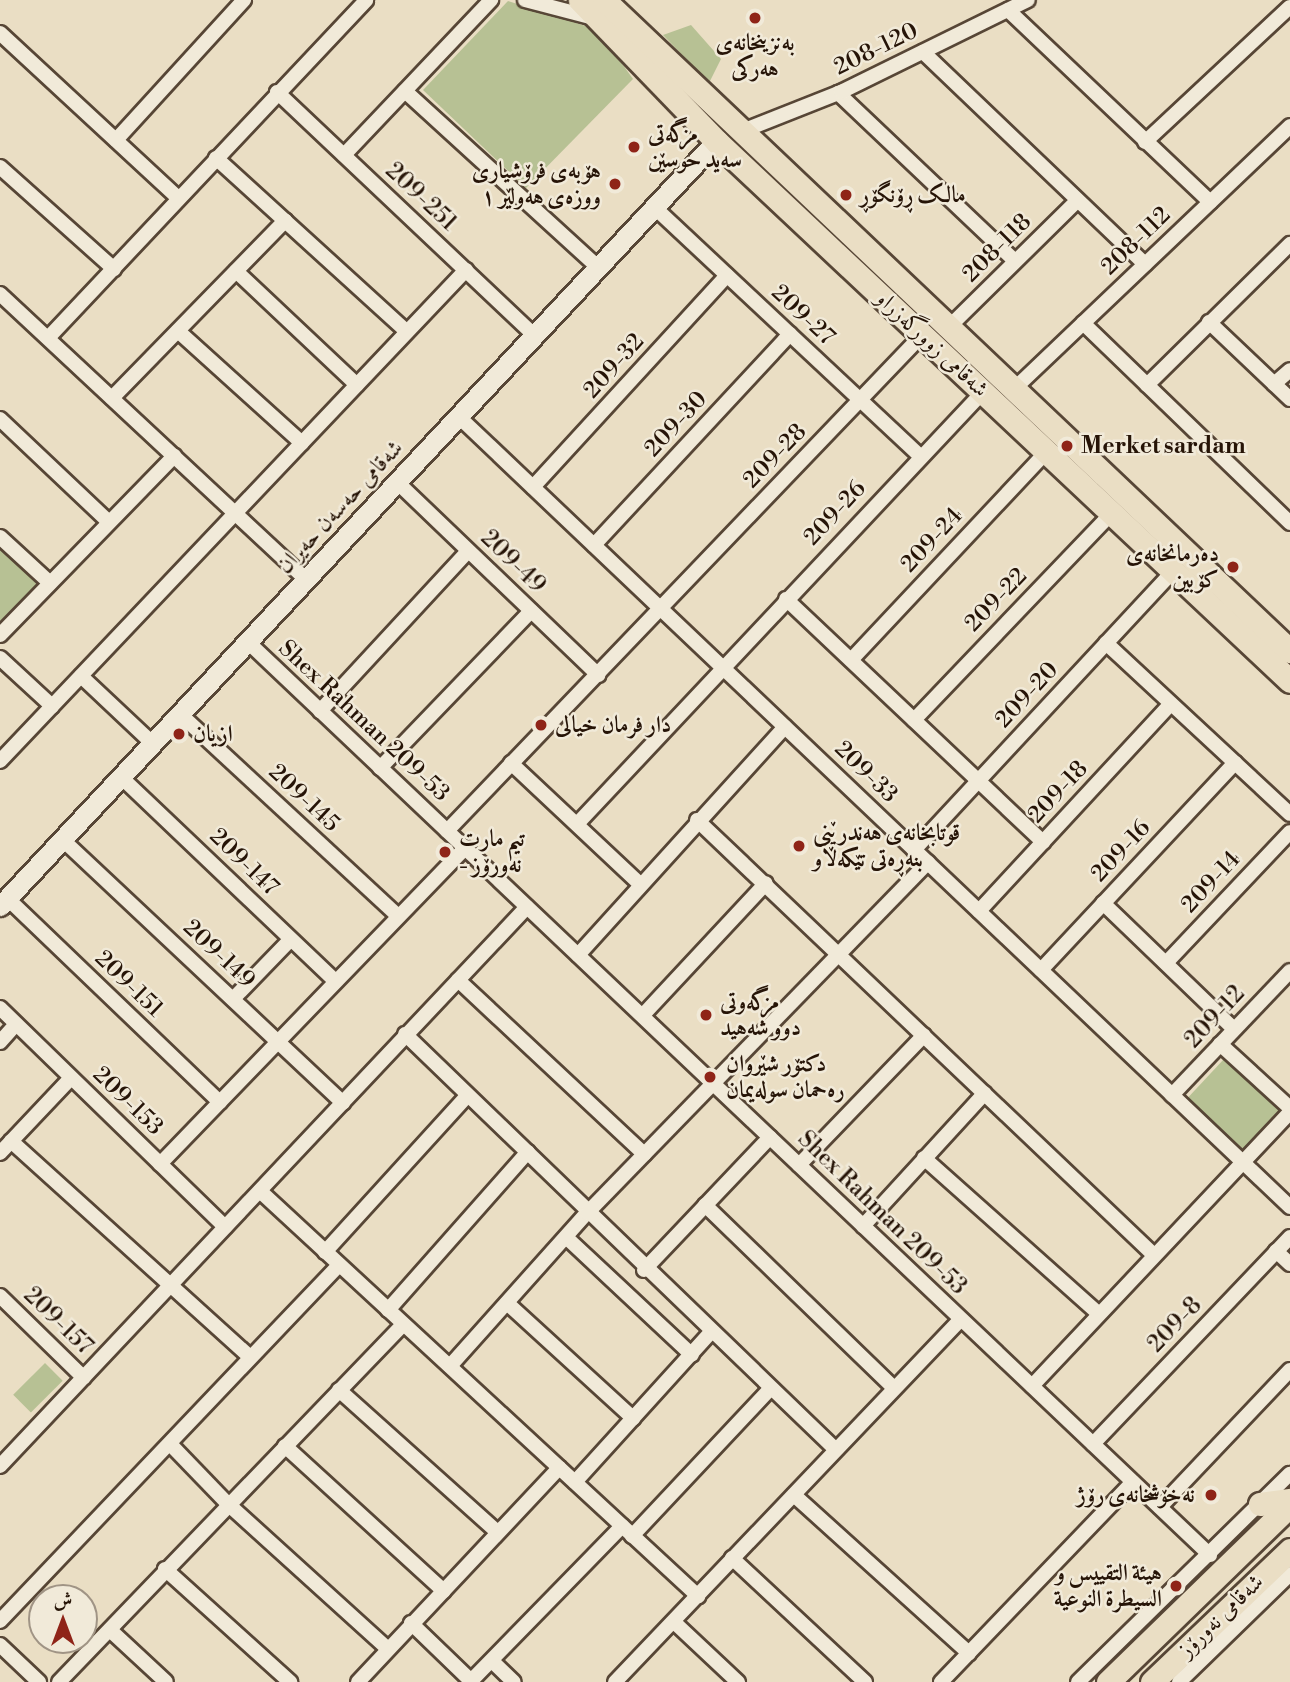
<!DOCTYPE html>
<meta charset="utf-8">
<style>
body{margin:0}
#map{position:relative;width:1290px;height:1682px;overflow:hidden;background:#eadec4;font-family:"Libre Bodoni",Amiri,serif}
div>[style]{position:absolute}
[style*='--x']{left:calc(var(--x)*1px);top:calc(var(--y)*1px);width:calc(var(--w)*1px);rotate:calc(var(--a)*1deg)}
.green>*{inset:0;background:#b7c194;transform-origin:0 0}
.roads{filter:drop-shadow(2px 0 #574636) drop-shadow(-2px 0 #574636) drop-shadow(0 2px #574636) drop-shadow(0 -2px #574636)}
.street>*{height:14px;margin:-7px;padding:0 7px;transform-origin:7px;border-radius:7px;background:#f1ead9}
.secondary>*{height:19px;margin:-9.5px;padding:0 9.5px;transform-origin:9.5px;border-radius:9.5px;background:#f1ead9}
.primary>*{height:23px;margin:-11.5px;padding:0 11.5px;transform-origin:11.5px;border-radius:11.5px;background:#eadec4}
.dots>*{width:19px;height:19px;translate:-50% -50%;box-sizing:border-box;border:4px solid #f1ead9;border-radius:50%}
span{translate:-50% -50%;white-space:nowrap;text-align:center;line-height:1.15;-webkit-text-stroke:5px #f1ead9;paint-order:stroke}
.poi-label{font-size:23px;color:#261407;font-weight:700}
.left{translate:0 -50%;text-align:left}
.right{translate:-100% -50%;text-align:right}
.street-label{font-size:23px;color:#261407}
.north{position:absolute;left:28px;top:1584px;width:70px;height:70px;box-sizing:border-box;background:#f1ead9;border:2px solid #a09485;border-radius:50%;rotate:0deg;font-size:19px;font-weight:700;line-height:28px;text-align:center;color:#261407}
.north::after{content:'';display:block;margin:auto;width:24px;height:32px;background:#8f2418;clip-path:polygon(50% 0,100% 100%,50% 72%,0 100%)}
</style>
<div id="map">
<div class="green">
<i style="clip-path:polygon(508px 1px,598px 30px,633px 79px,526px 188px,423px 90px)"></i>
<i style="clip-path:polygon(691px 25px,721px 59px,709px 83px,663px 35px)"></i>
<i style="clip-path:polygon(0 542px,41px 581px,0 621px)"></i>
<i style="left:1224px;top:1059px;width:79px;height:53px;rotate:43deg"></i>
<i style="left:45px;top:1363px;width:25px;height:45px;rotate:45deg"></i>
</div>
<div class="roads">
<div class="street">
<i style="--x:525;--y:0;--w:71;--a:14.6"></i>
<i style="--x:1008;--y:10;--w:279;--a:43.5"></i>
<i style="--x:0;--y:33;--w:243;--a:42.8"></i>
<i style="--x:923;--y:52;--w:307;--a:43.7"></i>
<i style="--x:405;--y:91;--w:261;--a:42.4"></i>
<i style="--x:277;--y:92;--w:354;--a:43.4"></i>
<i style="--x:838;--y:93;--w:244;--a:43.5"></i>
<i style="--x:740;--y:132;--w:109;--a:-21.6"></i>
<i style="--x:841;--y:92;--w:208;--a:-26.2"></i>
<i style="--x:116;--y:140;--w:190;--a:-47.6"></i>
<i style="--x:1145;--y:142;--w:198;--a:-43"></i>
<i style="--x:344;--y:155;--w:214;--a:-46.5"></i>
<i style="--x:216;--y:158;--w:258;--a:42.3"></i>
<i style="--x:0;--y:167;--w:153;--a:41.8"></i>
<i style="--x:654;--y:207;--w:364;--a:43.1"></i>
<i style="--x:236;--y:271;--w:166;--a:43.3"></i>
<i style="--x:0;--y:294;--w:418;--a:43"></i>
<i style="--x:1209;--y:322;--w:112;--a:43.5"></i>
<i style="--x:1083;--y:323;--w:288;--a:44"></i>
<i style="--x:948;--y:328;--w:182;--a:-44.6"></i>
<i style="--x:178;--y:331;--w:167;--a:42.1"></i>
<i style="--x:48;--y:338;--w:464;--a:-46.7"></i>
<i style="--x:1274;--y:384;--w:21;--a:-41"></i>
<i style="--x:1147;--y:385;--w:201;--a:-44.6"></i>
<i style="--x:1013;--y:390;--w:383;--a:-43.6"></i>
<i style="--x:112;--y:398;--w:248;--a:-45.7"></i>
<i style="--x:458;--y:416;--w:1148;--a:43.55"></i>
<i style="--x:0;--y:419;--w:150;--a:43.4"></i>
<i style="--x:397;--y:482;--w:279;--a:43.8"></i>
<i style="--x:533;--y:487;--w:287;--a:-47.5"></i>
<i style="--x:0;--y:537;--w:68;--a:42.6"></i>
<i style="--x:594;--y:545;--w:288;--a:-47.1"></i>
<i style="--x:786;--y:599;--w:354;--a:43.4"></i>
<i style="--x:0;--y:635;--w:250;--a:-45.8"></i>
<i style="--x:249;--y:643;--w:1325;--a:43.5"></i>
<i style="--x:1106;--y:643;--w:251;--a:42.9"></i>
<i style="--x:0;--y:658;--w:71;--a:42.7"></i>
<i style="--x:851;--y:660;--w:285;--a:-46.8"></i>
<i style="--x:81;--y:676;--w:98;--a:43.3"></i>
<i style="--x:320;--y:711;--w:218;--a:-47.2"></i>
<i style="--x:180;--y:714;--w:297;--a:42.8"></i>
<i style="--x:914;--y:720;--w:286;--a:-46.3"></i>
<i style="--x:0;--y:761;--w:677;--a:-46.5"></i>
<i style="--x:511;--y:763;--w:177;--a:43.2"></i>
<i style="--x:380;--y:768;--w:218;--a:-46.1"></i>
<i style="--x:121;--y:777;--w:296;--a:43.6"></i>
<i style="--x:697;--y:820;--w:631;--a:43.59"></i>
<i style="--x:578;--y:823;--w:591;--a:-46.78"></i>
<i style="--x:447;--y:831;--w:687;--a:-46.24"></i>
<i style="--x:63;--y:840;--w:384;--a:43.2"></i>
<i style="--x:914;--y:850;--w:381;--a:-47.1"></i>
<i style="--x:7;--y:898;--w:295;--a:43.8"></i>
<i style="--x:1103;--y:903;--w:182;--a:43.9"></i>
<i style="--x:979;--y:911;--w:282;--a:-47.2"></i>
<i style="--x:578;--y:955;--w:308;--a:-47.8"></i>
<i style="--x:1166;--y:963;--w:180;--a:-46.6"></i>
<i style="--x:1041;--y:970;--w:284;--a:-46.9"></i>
<i style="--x:458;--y:980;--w:255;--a:43.1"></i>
<i style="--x:233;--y:999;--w:83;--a:-46"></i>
<i style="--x:0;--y:1008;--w:314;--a:44.2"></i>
<i style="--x:643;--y:1015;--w:180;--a:-47"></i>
<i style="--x:405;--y:1034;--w:598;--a:43.98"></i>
<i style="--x:0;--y:1042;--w:24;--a:-48"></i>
<i style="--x:1220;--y:1044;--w:95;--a:42.4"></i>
<i style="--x:1172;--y:1095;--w:171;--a:-46.4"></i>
<i style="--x:11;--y:1141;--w:321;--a:42.1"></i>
<i style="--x:0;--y:1153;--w:103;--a:-46.6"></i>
<i style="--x:924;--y:1158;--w:234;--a:41.7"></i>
<i style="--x:160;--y:1164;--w:439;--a:-46"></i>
<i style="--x:799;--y:1165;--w:180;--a:-46.1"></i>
<i style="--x:260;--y:1191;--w:597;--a:42.76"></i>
<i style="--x:705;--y:1205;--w:262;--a:44.1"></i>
<i style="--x:863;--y:1226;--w:180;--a:-47.5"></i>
<i style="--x:567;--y:1238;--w:171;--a:43.1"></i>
<i style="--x:1276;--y:1251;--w:19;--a:43"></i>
<i style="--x:325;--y:1252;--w:211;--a:-47.7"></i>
<i style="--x:644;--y:1270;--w:183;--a:-46.5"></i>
<i style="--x:0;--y:1296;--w:117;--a:44.3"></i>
<i style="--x:507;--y:1303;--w:171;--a:42.4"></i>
<i style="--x:388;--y:1310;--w:211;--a:-48.5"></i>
<i style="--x:450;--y:1366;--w:205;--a:-48.2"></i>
<i style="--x:587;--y:1213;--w:489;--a:-45.8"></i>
<i style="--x:1032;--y:1386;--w:376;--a:-46.7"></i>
<i style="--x:339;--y:1390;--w:212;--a:41.9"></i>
<i style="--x:170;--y:1444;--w:83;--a:46"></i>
<i style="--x:228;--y:1504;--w:215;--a:42.2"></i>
<i style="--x:1093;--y:1444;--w:286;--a:-46.4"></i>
<i style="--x:285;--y:1446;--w:215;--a:42.4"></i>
<i style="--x:0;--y:1466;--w:768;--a:-46.69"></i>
<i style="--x:575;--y:1482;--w:202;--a:-47.8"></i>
<i style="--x:794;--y:1495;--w:236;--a:42.1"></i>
<i style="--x:1160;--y:1507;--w:189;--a:-46.5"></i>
<i style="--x:632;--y:1536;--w:202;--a:-46.8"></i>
<i style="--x:732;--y:1558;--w:182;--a:43"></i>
<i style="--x:165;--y:1569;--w:169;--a:42.1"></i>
<i style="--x:0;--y:1621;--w:492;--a:-46.4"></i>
<i style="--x:674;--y:1622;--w:88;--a:43.2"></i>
<i style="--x:411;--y:1623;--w:83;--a:44"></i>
<i style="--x:110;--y:1630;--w:76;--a:42.9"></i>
<i style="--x:0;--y:1645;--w:54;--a:43.5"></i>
<i style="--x:492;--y:1661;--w:30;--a:44"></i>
<i style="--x:59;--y:1682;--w:496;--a:-46.1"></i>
<i style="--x:358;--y:1682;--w:294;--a:-46.8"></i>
<i style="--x:470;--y:1682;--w:218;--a:-45.7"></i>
<i style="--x:615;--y:1682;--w:501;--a:-46.37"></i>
<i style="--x:941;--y:1682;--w:277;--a:-46.2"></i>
<i style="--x:1078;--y:1682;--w:297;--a:-44.5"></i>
<i style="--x:1179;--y:1682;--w:155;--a:-44.2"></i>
</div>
<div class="secondary">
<i style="--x:0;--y:906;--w:1048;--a:-46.89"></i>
</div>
<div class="primary">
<i style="--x:580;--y:0;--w:196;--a:46"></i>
<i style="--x:716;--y:141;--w:788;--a:43.25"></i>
<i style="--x:604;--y:0;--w:946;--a:43.5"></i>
<i style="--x:1260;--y:1504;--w:30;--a:-8"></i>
<i style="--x:1108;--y:1682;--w:254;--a:-44.2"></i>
<i style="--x:1152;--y:1682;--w:191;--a:-43.7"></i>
</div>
</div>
<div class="dots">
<i style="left:755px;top:18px;background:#8f2418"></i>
<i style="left:634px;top:147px;background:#8f2418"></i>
<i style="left:615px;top:184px;background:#8f2418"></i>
<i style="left:846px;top:195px;background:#8f2418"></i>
<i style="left:1067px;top:446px;background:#8f2418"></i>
<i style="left:1233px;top:567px;background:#8f2418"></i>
<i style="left:541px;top:725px;background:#8f2418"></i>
<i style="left:179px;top:734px;background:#8f2418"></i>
<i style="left:799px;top:846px;background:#8f2418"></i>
<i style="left:445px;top:852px;background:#8f2418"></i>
<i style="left:706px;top:1015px;background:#8f2418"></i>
<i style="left:710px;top:1077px;background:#8f2418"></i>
<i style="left:1211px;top:1495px;background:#8f2418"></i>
<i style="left:1176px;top:1586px;background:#8f2418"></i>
</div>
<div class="poi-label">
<span style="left:755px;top:56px">بەنزینخانەی<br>هەرکی</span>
<span class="left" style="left:648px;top:147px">مزگەتی<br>سەید حوسێن</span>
<span class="right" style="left:601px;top:184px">هۆبەی فرۆشیاری<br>ووزەی هەولێر ١</span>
<span class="left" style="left:860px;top:195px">مالک ڕۆنگۆڕ</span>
<span class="left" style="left:1081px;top:446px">Merket sardam</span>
<span class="right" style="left:1219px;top:567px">دەرمانخانەی<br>کۆبین</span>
<span class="left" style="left:555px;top:725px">دار فرمان خیالی</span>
<span class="left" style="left:193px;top:734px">ازيان</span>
<span class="left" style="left:813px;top:846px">قوتابخانەی هەندرێنی<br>بنەڕەتی تێکەڵاو</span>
<span class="left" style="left:459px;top:852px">تیم مارت<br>- نەورۆز</span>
<span class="left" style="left:720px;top:1015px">مزگەوتی<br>دوو شەهید</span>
<span class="left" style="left:726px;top:1077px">دکتۆر شێروان<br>رەحمان سولەیمان</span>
<span class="right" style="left:1195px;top:1495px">نەخۆشخانەی رۆژ</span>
<span class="right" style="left:1162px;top:1586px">هيئة التقييس و<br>السيطرة النوعية</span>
</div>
<div class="street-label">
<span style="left:876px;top:49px;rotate:-26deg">208-120</span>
<span style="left:421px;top:197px;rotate:43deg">209-251</span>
<span style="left:1136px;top:241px;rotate:-44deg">208-112</span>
<span style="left:997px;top:248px;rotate:-45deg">208-118</span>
<span style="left:803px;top:315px;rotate:43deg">209-27</span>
<span style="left:932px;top:344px;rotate:43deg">شەقامی زوورگەزراو</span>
<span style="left:614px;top:366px;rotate:-48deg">209-32</span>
<span style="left:676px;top:424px;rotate:-47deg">209-30</span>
<span style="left:775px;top:456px;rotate:-46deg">209-28</span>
<span style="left:340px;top:507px;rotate:-47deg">شەقامی حەسەن حەیران</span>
<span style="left:835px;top:513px;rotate:-47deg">209-26</span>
<span style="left:932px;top:540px;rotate:-47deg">209-24</span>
<span style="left:513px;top:562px;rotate:44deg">209-49</span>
<span style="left:996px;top:600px;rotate:-46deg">209-22</span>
<span style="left:1027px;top:695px;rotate:-47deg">209-20</span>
<span style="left:364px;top:721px;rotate:43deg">Shex Rahman 209-53</span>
<span style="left:866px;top:772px;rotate:44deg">209-33</span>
<span style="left:1058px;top:792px;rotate:-47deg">209-18</span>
<span style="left:304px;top:798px;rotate:43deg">209-145</span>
<span style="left:1121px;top:851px;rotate:-47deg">209-16</span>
<span style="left:244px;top:862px;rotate:44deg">209-147</span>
<span style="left:1211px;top:882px;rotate:-47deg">209-14</span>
<span style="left:219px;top:954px;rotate:43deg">209-149</span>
<span style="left:129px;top:984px;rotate:44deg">209-151</span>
<span style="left:1215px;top:1017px;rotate:-47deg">209-12</span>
<span style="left:128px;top:1101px;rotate:44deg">209-153</span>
<span style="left:882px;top:1213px;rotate:44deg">Shex Rahman 209-53</span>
<span style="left:58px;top:1321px;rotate:44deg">209-157</span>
<span style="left:1175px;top:1325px;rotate:-46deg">209-8</span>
<span style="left:1221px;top:1616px;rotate:-44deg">شەقامی نەورۆز</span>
</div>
<div class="north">ش</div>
</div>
